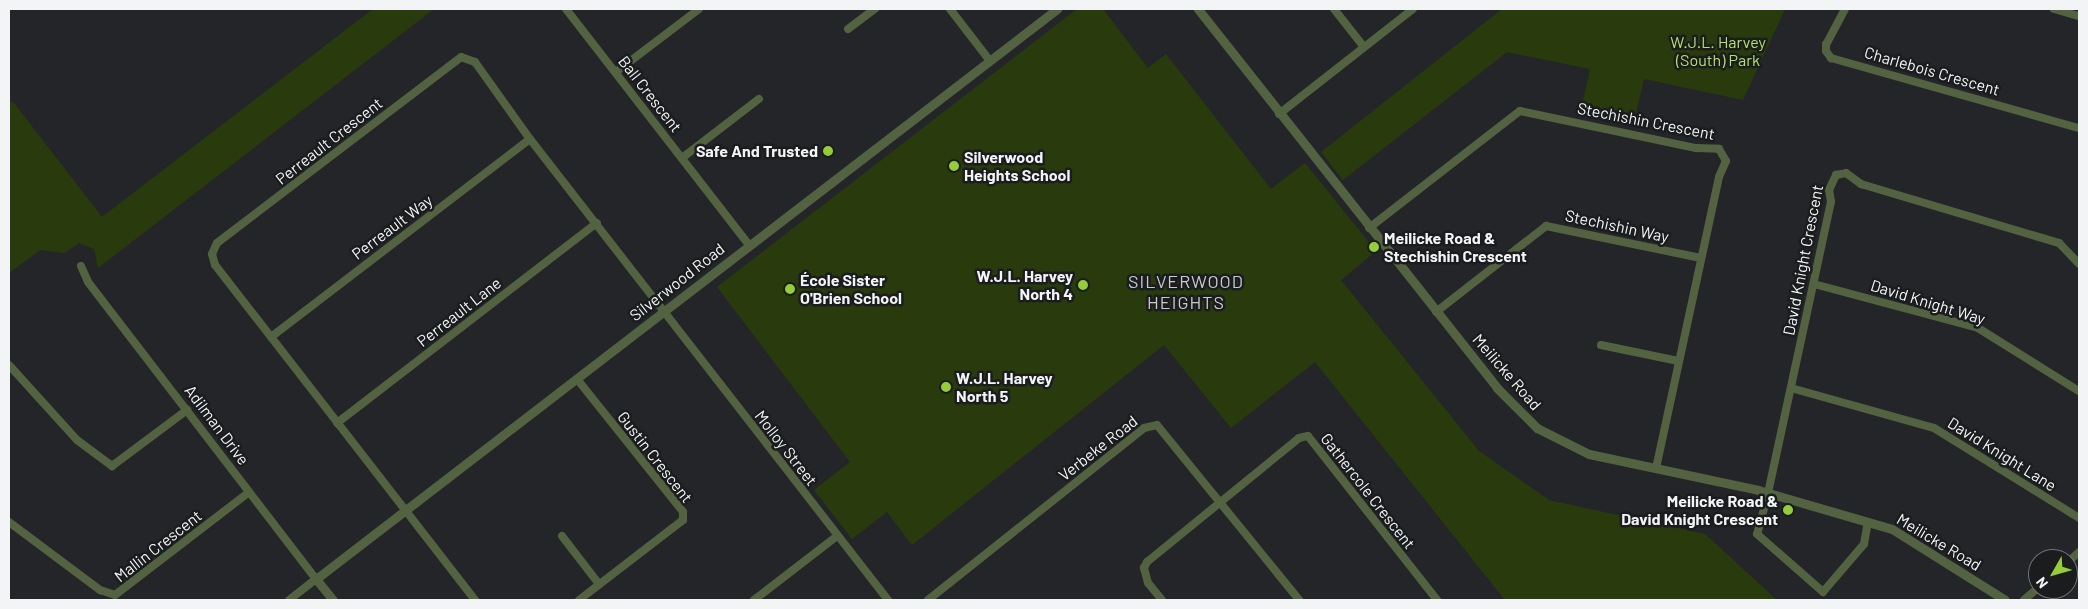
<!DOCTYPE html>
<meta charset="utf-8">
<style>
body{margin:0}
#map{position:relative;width:2088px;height:609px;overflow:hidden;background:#242528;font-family:Barlow,sans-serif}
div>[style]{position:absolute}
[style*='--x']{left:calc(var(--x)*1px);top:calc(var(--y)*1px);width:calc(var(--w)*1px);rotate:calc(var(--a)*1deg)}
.green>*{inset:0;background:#293b0d}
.minor>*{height:8px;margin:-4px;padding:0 4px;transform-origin:4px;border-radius:4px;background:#536341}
.tertiary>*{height:9px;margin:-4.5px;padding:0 4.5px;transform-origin:4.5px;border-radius:4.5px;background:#536341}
.dots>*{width:14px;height:14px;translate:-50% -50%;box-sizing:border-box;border:2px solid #1a1c1e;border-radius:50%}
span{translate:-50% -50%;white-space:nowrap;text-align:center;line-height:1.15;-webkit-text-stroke:5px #1a1c1e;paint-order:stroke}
.park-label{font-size:16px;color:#b1e16d}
.street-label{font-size:16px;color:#f3f4f6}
.poi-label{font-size:16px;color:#f3f4f6;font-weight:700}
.right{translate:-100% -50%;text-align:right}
.left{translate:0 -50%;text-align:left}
.neighbourhood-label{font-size:18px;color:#c8c9cd;letter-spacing:1px}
.frame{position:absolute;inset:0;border:10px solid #f3f4f6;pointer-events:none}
.north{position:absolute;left:2028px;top:549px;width:50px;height:50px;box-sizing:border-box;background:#1a1c1e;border:1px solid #717274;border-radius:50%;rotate:232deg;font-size:14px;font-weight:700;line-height:20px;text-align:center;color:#f3f4f6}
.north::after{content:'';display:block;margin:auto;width:18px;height:22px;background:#95cc3a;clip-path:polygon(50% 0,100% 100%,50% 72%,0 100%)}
</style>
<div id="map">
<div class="green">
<i style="clip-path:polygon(373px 9px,434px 9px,98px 268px,94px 249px,79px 243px,64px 253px,40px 250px,9px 273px,9px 101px,14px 103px,102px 217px)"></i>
<i style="clip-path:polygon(1077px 9px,1103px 9px,1148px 68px,1166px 54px,1271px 189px,1305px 163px,1376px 251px,1341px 280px,1479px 451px,1549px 500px,1705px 534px,1777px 600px,1505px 600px,1315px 362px,1231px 428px,1164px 345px,912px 545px,887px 512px,852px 539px,814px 490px,850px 462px,717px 287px)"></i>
<i style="clip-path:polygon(1502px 9px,1785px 9px,1743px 100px,1644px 79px,1633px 126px,1580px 114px,1590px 69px,1507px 52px,1343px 180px,1321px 152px)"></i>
</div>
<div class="minor">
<i style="--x:566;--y:9;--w:297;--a:52.2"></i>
<i style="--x:950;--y:9;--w:66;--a:52.4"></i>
<i style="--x:1334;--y:9;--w:48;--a:51.7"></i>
<i style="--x:1845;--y:9;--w:40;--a:118"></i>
<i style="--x:1826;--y:44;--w:7;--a:90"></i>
<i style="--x:1826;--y:51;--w:9;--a:54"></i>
<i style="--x:1831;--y:58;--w:258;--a:15.8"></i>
<i style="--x:2054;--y:9;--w:26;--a:16"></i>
<i style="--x:848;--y:29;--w:34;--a:-37"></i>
<i style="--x:616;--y:72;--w:104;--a:-37.2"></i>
<i style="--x:1279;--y:114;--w:170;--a:-38.1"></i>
<i style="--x:682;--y:158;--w:97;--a:-37.5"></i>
<i style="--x:1369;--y:228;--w:191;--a:-37.8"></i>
<i style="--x:1520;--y:111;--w:180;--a:11.9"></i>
<i style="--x:1696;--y:148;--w:23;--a:2"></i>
<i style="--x:1719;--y:149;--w:14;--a:60"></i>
<i style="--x:1726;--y:161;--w:17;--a:114"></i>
<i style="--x:1719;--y:177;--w:298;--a:102.2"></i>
<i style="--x:81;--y:266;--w:17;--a:66"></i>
<i style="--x:88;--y:282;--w:374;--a:52.5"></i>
<i style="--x:316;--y:579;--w:34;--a:142"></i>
<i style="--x:1814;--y:284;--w:170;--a:15"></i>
<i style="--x:1978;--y:328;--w:119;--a:32"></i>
<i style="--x:1436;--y:312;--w:140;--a:-38"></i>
<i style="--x:1546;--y:226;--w:158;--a:11.7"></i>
<i style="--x:271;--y:337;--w:326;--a:-37.4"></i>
<i style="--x:1601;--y:345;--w:79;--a:11.7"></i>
<i style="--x:9;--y:365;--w:101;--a:47.8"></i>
<i style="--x:77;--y:440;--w:44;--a:36.6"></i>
<i style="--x:112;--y:466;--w:94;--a:-36.7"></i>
<i style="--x:577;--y:379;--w:170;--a:51.4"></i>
<i style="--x:683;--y:512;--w:8;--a:90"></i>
<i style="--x:683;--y:520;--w:131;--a:142.4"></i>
<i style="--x:1791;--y:388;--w:148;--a:15.6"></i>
<i style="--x:1934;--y:428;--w:171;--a:31.8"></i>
<i style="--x:337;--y:423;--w:328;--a:-37.6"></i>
<i style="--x:1768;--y:493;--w:298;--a:-77.8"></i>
<i style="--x:1831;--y:202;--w:12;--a:-99"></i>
<i style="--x:1829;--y:190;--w:17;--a:-65"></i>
<i style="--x:1836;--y:175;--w:10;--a:-11"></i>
<i style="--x:1846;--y:173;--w:19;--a:36"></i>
<i style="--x:1861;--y:184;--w:207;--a:16.6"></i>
<i style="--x:2059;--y:243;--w:29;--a:46"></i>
<i style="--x:1766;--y:501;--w:34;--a:105"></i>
<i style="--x:1757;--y:534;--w:88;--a:41.3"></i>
<i style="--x:1823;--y:592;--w:63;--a:-49.5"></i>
<i style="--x:1864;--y:544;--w:22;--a:-80"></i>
<i style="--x:9;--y:522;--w:114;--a:36.8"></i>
<i style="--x:100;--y:590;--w:16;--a:18"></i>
<i style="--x:115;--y:595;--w:169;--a:-37.5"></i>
<i style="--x:562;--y:536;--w:61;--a:52.4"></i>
<i style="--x:2068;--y:562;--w:15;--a:-42"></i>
<i style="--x:475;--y:600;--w:424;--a:-127.8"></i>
<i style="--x:215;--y:265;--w:11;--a:-105"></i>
<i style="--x:212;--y:254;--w:12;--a:-66"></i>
<i style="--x:217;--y:243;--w:307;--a:-37.3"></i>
<i style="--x:461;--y:57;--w:15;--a:20"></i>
<i style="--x:475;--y:62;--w:95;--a:54.5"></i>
<i style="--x:530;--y:139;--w:584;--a:52.17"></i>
<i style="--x:754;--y:600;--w:105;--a:-37.6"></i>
<i style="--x:928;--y:600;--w:276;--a:-38.5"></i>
<i style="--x:1144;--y:428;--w:13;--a:-13"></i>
<i style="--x:1157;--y:425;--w:225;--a:50.9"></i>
<i style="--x:1162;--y:600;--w:22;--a:-129"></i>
<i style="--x:1148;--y:583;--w:16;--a:-105"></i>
<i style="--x:1144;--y:568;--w:7;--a:-63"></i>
<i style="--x:1147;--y:562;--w:196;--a:-39.2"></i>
<i style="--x:1299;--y:438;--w:9;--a:-13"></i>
<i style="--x:1308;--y:436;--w:209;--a:51.8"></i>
<i style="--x:2024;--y:600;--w:18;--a:-41"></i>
</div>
<div class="tertiary">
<i style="--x:1198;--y:9;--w:483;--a:51.7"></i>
<i style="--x:1497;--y:388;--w:57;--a:45"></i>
<i style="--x:1537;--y:428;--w:58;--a:26.6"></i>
<i style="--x:1589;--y:454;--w:173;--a:12"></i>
<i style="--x:1758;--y:490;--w:140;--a:16.2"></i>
<i style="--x:1892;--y:529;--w:133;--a:32.1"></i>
<i style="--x:333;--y:600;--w:27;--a:-129"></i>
<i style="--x:316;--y:579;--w:935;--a:-37.57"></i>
</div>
<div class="dots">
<i style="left:828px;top:151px;background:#95cc3a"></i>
<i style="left:954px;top:166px;background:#95cc3a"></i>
<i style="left:1374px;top:247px;background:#95cc3a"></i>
<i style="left:1083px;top:285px;background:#95cc3a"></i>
<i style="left:790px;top:289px;background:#95cc3a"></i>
<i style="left:946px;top:387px;background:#95cc3a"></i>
<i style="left:1788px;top:510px;background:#95cc3a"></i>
</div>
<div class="park-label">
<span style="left:1718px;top:51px">W.J.L. Harvey<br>(South) Park</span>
</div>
<div class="street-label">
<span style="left:1932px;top:71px;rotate:16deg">Charlebois Crescent</span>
<span style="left:650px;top:94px;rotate:52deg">Ball Crescent</span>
<span style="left:1646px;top:121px;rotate:11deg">Stechishin Crescent</span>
<span style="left:329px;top:141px;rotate:-38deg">Perreault Crescent</span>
<span style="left:1617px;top:226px;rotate:12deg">Stechishin Way</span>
<span style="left:392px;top:227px;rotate:-37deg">Perreault Way</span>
<span style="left:1803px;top:260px;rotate:-79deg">David Knight Crescent</span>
<span style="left:677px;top:282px;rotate:-38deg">Silverwood Road</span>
<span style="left:1928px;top:302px;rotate:17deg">David Knight Way</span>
<span style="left:459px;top:312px;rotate:-38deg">Perreault Lane</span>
<span style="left:1507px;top:372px;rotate:49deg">Meilicke Road</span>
<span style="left:217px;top:425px;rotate:53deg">Adilman Drive</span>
<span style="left:786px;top:448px;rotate:52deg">Molloy Street</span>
<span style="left:1098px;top:448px;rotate:-38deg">Verbeke Road</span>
<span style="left:2002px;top:454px;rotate:32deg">David Knight Lane</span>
<span style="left:655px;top:457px;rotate:52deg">Gustin Crescent</span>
<span style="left:1368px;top:491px;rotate:52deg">Gathercole Crescent</span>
<span style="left:1939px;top:542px;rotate:31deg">Meilicke Road</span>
<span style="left:158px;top:546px;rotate:-38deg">Mallin Crescent</span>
</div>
<div class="poi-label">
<span class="right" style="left:818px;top:151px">Safe And Trusted</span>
<span class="left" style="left:964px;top:166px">Silverwood<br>Heights School</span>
<span class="left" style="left:1384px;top:247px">Meilicke Road &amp;<br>Stechishin Crescent</span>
<span class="right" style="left:1073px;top:285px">W.J.L. Harvey<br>North 4</span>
<span class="left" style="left:800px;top:289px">École Sister<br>O'Brien School</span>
<span class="left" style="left:956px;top:387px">W.J.L. Harvey<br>North 5</span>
<span class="right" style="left:1778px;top:510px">Meilicke Road &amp;<br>David Knight Crescent</span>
</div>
<div class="neighbourhood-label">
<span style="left:1186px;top:292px">SILVERWOOD<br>HEIGHTS</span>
</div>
<div class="frame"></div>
<div class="north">N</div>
</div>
